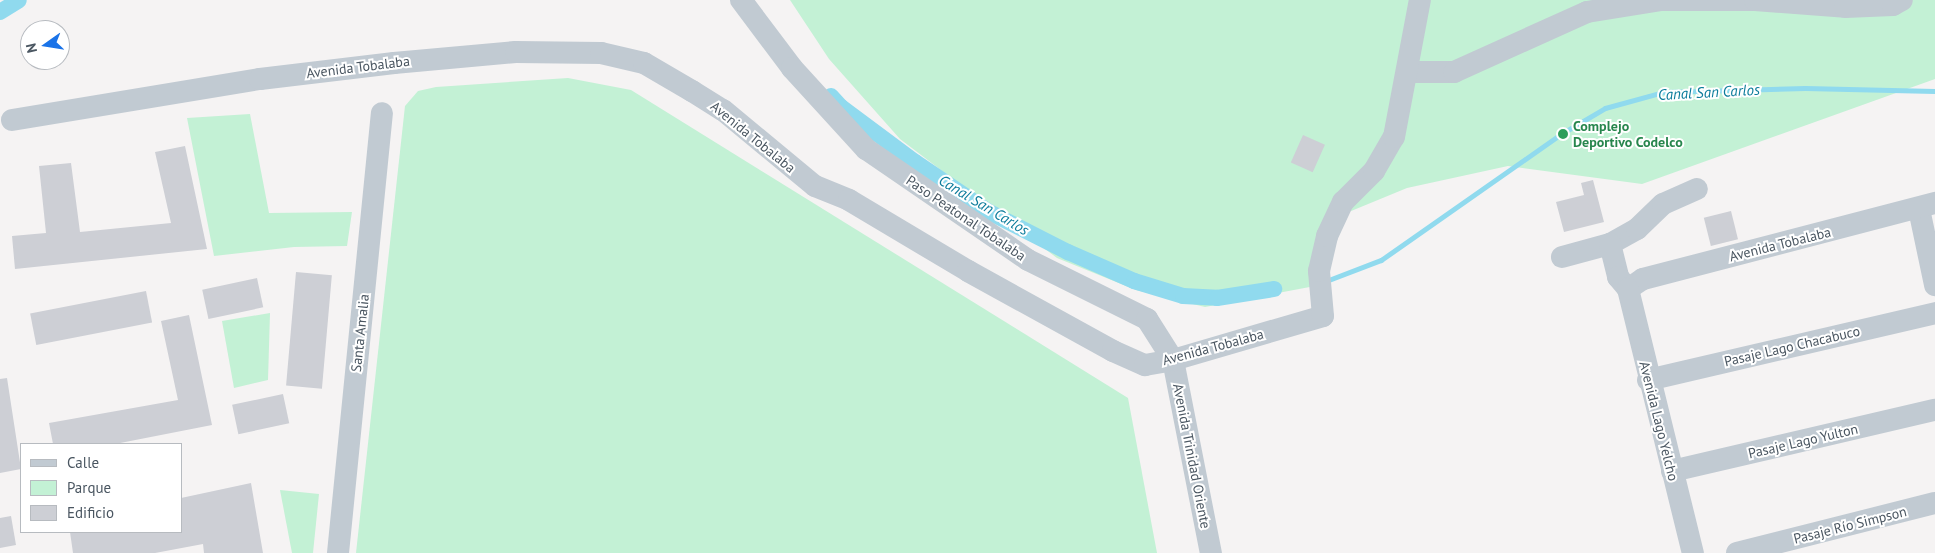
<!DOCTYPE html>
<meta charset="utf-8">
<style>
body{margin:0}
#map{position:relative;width:1935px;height:553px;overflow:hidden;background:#f5f3f3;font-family:"PT Sans",sans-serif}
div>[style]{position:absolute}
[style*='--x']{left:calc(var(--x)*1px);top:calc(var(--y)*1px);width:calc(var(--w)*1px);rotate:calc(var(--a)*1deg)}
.green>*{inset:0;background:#c3f1d5}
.stream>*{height:5px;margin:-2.5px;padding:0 2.5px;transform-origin:2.5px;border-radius:2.5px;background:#90daee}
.canal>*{height:16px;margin:-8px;padding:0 8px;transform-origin:8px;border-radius:8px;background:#90daee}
.building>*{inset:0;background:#cdcfd5;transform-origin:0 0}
.minor>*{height:22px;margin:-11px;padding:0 11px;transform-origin:11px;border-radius:11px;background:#c1cad2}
.dots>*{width:14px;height:14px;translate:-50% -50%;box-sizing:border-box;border:2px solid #fff;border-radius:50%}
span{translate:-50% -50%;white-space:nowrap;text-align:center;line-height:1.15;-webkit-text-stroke:4px #fff;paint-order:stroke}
.street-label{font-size:14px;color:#4a5661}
.leisure-label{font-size:14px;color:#27864d;font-weight:700}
.left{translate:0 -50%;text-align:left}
.water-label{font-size:15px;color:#0c7c9b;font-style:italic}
.legend{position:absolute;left:20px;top:443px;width:162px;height:90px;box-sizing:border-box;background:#fff;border:1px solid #b7bbc0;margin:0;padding:6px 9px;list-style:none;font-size:15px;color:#4a5661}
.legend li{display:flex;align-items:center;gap:10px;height:25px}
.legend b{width:25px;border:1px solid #b7bbc0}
.north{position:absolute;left:20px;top:20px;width:50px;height:50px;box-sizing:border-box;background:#fff;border:1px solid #b7bbc0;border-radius:50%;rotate:257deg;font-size:14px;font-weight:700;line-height:20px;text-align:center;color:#4a5661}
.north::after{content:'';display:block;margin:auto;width:18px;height:22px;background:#1a73e8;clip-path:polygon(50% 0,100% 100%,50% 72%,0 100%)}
</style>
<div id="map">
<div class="green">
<i style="clip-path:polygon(790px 0,1935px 0,1935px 79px,1642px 184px,1508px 166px,1407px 188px,1322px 223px,1315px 286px,1205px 307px,1136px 290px,1057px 258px,900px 139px,829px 59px)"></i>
<i style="clip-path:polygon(568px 78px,631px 90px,1128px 398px,1157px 553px,356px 553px,405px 106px,418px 91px,436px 87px)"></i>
<i style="clip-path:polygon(250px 114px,269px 213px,352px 212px,347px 246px,294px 247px,214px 256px,187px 118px)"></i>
<i style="clip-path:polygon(270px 313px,268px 380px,234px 388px,222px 321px)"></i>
<i style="clip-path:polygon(280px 490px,319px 494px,313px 553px,292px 553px)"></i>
</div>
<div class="stream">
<i style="--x:1326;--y:281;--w:59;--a:-20.9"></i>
<i style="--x:1381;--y:260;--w:220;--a:-35"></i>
<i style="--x:1561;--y:134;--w:51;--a:-30.6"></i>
<i style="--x:1605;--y:108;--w:60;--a:-15.4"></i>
<i style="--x:1663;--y:92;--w:142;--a:-1.6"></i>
<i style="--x:1805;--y:88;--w:130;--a:1.3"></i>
</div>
<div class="canal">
<i style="--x:0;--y:12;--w:22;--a:-32"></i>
<i style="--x:831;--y:96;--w:15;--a:48"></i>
<i style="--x:841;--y:107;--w:92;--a:36.6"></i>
<i style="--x:915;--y:162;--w:89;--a:34"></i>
<i style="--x:989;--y:212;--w:89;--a:26.9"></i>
<i style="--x:1068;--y:252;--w:72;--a:23.7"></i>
<i style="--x:1134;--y:281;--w:51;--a:17"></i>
<i style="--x:1183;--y:296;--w:34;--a:3"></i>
<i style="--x:1217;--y:298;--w:58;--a:-9"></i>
</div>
<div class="building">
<i style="left:1303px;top:135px;width:24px;height:30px;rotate:24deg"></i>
<i style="clip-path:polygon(185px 146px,207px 249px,15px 269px,12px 236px,46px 233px,39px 166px,71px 163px,80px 232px,171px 223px,155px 152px)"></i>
<i style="clip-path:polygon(1593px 180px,1604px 222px,1564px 232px,1556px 202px,1584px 195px,1581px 183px)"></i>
<i style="left:1731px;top:211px;width:29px;height:28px;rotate:76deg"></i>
<i style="left:296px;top:272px;width:36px;height:114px;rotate:5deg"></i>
<i style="left:257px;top:278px;width:30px;height:56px;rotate:78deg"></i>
<i style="left:146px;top:291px;width:32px;height:118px;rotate:79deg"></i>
<i style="clip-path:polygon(189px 315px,212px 425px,115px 444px,53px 444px,49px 423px,178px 400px,161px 321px)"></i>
<i style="clip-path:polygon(7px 378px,21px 469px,0 473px,0 379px)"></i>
<i style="left:283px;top:394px;width:30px;height:52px;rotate:78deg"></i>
<i style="clip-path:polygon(251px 483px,263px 553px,204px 553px,203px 544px,155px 553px,73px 553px,70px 532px,181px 532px,181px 498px)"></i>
<i style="clip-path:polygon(11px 516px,16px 545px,0 548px,0 518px)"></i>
</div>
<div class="minor">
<i style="--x:741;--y:0;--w:85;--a:53.1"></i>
<i style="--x:792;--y:68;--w:110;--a:47.6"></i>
<i style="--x:866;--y:149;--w:196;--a:34.4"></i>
<i style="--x:1028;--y:260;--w:133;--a:26.4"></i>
<i style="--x:1147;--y:319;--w:49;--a:57.6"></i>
<i style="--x:1173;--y:360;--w:197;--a:78.9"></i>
<i style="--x:1408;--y:72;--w:46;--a:0"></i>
<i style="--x:1454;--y:72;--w:146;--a:-24.3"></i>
<i style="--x:1587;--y:12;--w:74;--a:-9.3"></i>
<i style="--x:1660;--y:0;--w:95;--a:0"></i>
<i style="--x:1755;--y:0;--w:90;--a:4.4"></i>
<i style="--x:1845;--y:7;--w:48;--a:-2.4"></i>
<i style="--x:1893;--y:5;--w:10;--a:-29"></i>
<i style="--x:12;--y:120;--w:251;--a:-9.4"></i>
<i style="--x:260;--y:79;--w:135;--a:-6.8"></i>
<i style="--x:394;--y:63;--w:122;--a:-5.2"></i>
<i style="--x:516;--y:52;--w:85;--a:0.7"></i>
<i style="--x:601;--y:53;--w:44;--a:13.1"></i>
<i style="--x:644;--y:63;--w:56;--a:30.3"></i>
<i style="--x:692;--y:91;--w:36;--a:32"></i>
<i style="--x:723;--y:110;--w:119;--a:39.6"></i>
<i style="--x:815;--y:186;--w:37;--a:22"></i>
<i style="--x:849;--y:200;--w:139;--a:30.8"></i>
<i style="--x:968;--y:271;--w:166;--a:28.9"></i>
<i style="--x:1113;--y:351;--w:35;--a:24"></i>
<i style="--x:1145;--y:365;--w:28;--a:-10"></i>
<i style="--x:1173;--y:360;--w:156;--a:-16.3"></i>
<i style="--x:1323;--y:316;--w:45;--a:-95.1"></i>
<i style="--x:1319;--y:271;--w:36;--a:-77"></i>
<i style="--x:1327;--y:236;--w:38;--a:-65"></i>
<i style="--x:1343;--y:202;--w:44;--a:-45"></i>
<i style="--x:1374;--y:171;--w:39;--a:-60"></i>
<i style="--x:1394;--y:137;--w:139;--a:-79.3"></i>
<i style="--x:1919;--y:209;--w:78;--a:78.1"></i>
<i style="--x:1610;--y:244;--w:31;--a:-29"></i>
<i style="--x:1637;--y:229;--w:36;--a:-44"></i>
<i style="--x:1663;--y:204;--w:37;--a:-24"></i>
<i style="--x:1562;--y:257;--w:50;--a:-15.2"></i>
<i style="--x:1610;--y:244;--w:34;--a:76"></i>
<i style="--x:1618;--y:277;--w:16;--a:50"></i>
<i style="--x:1628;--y:289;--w:18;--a:-34"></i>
<i style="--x:1643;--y:279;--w:302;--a:-14.6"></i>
<i style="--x:1628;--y:289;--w:272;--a:76.2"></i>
<i style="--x:1648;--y:380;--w:295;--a:-13.1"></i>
<i style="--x:1672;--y:471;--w:270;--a:-13.1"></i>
<i style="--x:338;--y:553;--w:442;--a:-84.3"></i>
<i style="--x:1737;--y:553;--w:204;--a:-14.2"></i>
</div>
<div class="dots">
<i style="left:1563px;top:134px;background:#2e9e5b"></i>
</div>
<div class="street-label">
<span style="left:358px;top:67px;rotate:-7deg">Avenida Tobalaba</span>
<span style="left:753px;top:137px;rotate:39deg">Avenida Tobalaba</span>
<span style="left:966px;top:218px;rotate:34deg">Paso Peatonal Tobalaba</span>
<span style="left:1780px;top:244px;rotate:-14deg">Avenida Tobalaba</span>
<span style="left:360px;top:333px;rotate:-84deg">Santa Amalia</span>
<span style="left:1792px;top:346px;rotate:-13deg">Pasaje Lago Chacabuco</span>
<span style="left:1213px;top:347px;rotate:-15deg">Avenida Tobalaba</span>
<span style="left:1659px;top:421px;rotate:76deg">Avenida Lago Yelcho</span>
<span style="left:1803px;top:441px;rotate:-13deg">Pasaje Lago Yulton</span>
<span style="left:1192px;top:456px;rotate:79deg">Avenida Trinidad Oriente</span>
<span style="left:1850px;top:525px;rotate:-14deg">Pasaje Río Simpson</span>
</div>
<div class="leisure-label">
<span class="left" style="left:1573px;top:134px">Complejo<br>Deportivo Codelco</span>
</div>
<div class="water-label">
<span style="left:1709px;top:92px;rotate:-3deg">Canal San Carlos</span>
<span style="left:984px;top:205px;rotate:31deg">Canal San Carlos</span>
</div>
<ul class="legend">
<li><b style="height:6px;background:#c1cad2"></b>Calle</li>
<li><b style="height:14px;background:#c3f1d5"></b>Parque</li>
<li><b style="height:14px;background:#cdcfd5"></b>Edificio</li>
</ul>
<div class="north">N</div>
</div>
